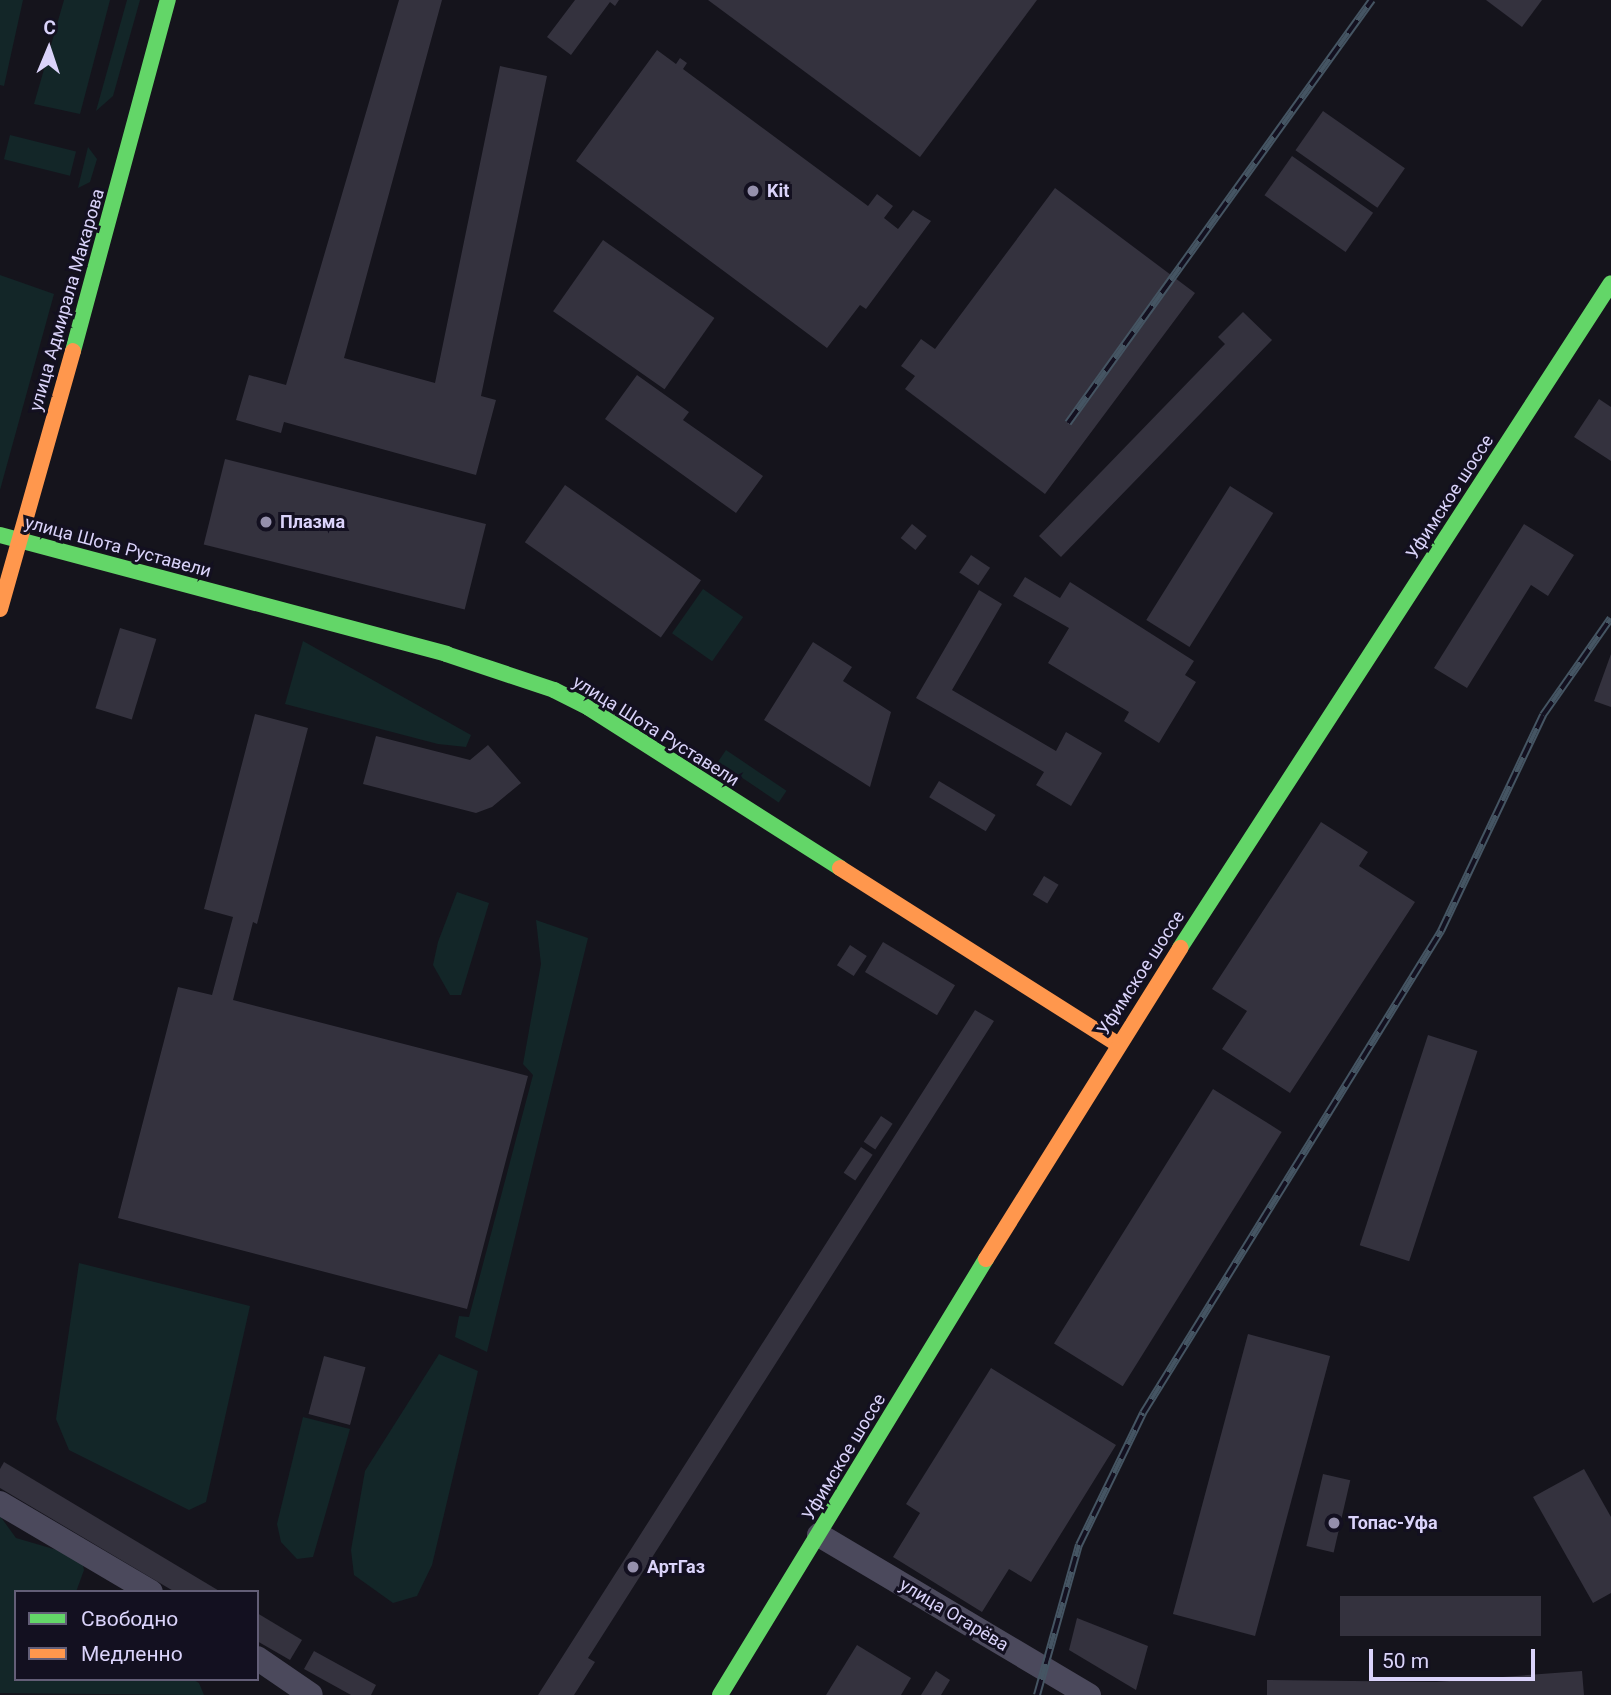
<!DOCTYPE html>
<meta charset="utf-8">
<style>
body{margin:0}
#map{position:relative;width:1611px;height:1695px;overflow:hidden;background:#15141c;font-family:Roboto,sans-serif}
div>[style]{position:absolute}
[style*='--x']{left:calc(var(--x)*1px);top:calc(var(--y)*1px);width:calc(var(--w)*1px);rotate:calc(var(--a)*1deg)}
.green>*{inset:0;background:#132628;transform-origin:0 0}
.building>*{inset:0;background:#34323e;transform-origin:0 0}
.street>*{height:24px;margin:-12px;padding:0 12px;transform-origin:12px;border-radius:12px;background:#4b495c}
.fast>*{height:16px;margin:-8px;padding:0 8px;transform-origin:8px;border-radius:8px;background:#63d668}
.slow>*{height:16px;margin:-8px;padding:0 8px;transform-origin:8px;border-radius:8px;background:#ff974d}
.rail>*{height:8px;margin-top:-4px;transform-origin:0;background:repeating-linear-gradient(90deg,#131020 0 16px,#455563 0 32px);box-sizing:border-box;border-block:2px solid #455563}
.dots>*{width:19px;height:19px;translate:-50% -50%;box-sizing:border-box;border:4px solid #131020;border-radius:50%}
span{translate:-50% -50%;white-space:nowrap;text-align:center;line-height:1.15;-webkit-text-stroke:6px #131020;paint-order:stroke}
.poi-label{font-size:18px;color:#dad3fa;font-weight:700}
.left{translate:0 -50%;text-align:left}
.street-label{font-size:18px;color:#dad3fa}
.legend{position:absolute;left:14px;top:1590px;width:245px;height:91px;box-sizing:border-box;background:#131020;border:2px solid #635e77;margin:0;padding:9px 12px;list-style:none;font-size:21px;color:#dad3fa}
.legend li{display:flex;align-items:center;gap:14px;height:35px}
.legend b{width:35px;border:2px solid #635e77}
.north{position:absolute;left:14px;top:14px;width:70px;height:70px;-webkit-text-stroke:5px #131020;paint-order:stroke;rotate:2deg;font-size:19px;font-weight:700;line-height:28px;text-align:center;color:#dad3fa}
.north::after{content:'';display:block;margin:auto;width:24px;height:32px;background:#dad3fa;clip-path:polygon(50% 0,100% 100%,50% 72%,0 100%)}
.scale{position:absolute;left:1369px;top:1649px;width:166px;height:32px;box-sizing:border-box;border:4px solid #dad3fa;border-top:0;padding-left:9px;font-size:21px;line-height:24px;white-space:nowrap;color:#dad3fa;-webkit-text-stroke:5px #131020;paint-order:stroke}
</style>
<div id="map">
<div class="green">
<i style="clip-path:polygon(0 0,23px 0,4px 86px,0 85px)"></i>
<i style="clip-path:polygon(64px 0,110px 0,80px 114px,34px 104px)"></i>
<i style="clip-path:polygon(127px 0,140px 0,113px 96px,96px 111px)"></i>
<i style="left:10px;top:135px;width:68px;height:25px;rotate:14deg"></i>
<i style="clip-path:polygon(88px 147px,97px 159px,90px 182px,78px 188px)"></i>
<i style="clip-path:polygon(0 275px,54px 294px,0 490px)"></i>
<i style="left:703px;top:589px;width:49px;height:54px;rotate:35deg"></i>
<i style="clip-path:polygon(303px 641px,471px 735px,466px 747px,438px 744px,285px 704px)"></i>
<i style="left:726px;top:750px;width:73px;height:14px;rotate:34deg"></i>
<i style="clip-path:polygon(457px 892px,489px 903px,461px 995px,450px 995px,433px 965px,438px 942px)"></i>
<i style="clip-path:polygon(536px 920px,588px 938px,487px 1352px,455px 1337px,459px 1316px,469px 1317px,533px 1075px,523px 1064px,541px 964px)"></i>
<i style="clip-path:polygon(79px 1263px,250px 1306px,206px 1502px,189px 1510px,69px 1450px,56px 1419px)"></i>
<i style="clip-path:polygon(439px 1354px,478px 1371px,432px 1565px,417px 1596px,393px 1603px,354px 1575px,351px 1550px,365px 1471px)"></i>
<i style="clip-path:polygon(303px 1417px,350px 1429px,313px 1557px,297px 1559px,281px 1542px,277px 1524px)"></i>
<i style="clip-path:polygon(0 1516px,16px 1538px,81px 1557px,84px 1570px,76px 1592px,16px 1592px,16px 1679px,192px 1679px,199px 1683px,204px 1695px,0 1693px)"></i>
</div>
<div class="building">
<i style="clip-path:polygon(399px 0,442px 0,344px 358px,435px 383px,500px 66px,547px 76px,481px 396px,496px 400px,476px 475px,284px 422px,281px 433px,236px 420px,249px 375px,286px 385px)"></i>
<i style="clip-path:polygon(575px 0,619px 0,615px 6px,610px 2px,571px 55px,547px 37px)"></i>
<i style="clip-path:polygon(708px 0,1037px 0,920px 157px)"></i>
<i style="clip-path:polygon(1486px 0,1542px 0,1522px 27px)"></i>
<i style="clip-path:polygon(657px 50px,676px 64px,680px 58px,687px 63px,683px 69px,868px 206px,877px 194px,893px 206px,884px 218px,898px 229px,913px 210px,931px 221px,866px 309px,860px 305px,827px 348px,576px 161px)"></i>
<i style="left:1323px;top:111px;width:100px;height:48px;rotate:35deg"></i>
<i style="left:1292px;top:156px;width:99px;height:48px;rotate:35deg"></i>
<i style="clip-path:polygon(1055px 188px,1195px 293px,1045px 494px,905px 389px,915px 376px,901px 366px,921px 339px,935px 349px)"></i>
<i style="left:603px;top:240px;width:136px;height:87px;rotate:35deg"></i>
<i style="clip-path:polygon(1243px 312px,1272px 340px,1061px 557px,1039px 536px,1225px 344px,1218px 337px)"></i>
<i style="clip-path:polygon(637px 375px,689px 412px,683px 420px,763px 476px,736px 513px,605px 419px)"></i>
<i style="clip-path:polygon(1599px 399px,1611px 407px,1611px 461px,1574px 437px)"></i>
<i style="left:225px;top:459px;width:269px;height:88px;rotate:14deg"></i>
<i style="left:565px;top:485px;width:166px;height:70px;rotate:35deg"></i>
<i style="left:1230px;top:486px;width:51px;height:158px;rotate:32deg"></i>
<i style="left:912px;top:524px;width:19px;height:18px;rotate:39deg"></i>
<i style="clip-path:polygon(1524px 524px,1574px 555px,1548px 596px,1531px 585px,1467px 688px,1434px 668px)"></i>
<i style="left:971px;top:555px;width:23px;height:21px;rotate:34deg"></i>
<i style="clip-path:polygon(1025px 577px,1060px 598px,1070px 582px,1194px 661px,1185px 675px,1196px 682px,1159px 743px,1124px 721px,1129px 712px,1048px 663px,1069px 628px,1013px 596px)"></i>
<i style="clip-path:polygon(979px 590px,1002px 604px,952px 690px,1056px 751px,1066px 732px,1102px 753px,1071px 806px,1036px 785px,1044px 772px,916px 698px)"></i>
<i style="left:120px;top:628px;width:38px;height:84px;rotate:17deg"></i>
<i style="clip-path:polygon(813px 642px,852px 667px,843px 681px,891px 712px,870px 787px,764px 720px)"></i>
<i style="clip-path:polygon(1611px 654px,1611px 707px,1594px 701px)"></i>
<i style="clip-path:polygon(255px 714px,308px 728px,257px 924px,253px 922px,233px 1000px,528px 1076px,467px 1309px,118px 1218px,178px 987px,212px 995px,233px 917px,204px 909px)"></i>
<i style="clip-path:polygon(376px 736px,470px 760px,488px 745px,521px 783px,492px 807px,476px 813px,363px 784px)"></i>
<i style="left:939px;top:781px;width:66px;height:19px;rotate:31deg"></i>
<i style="clip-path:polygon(1321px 822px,1368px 852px,1359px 866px,1415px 902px,1290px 1093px,1222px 1049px,1247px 1011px,1212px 989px)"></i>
<i style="left:1044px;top:876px;width:17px;height:22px;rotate:31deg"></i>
<i style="left:883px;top:942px;width:84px;height:35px;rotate:31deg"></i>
<i style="left:850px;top:945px;width:20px;height:24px;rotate:33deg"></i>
<i style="clip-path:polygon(975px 1010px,994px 1021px,588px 1658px,595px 1662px,574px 1695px,538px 1695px)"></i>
<i style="left:1428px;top:1035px;width:52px;height:221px;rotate:18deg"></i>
<i style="left:1213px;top:1089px;width:81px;height:300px;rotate:32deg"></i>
<i style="left:881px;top:1116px;width:14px;height:31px;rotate:34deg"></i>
<i style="left:861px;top:1147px;width:14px;height:31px;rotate:34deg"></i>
<i style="left:1248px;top:1334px;width:85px;height:290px;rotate:15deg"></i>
<i style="left:324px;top:1356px;width:43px;height:60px;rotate:15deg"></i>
<i style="clip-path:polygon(991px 1368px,1116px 1445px,1031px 1582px,1009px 1569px,982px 1612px,893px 1557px,920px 1513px,906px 1504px)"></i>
<i style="clip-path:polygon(4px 1462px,221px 1592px,175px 1592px,0 1488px,0 1469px)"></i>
<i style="clip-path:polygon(1584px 1469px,1611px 1517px,1611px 1593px,1593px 1603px,1533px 1497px)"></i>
<i style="left:1323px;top:1474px;width:28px;height:74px;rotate:13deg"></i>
<i style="left:1340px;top:1596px;width:201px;height:40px"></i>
<i style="clip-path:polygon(257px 1613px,302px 1640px,290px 1660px,257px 1641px)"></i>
<i style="clip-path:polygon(1077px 1618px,1148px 1646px,1136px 1690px,1069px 1650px)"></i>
<i style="clip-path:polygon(857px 1645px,911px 1678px,901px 1695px,826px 1695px)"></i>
<i style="clip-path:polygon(314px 1651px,376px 1685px,371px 1695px,351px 1695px,304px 1669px)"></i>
<i style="clip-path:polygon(936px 1671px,950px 1680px,941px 1695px,921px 1695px)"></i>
<i style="clip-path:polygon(1582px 1671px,1584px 1695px,1267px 1695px,1267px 1680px,1436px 1682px)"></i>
</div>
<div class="street">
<i style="--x:0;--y:1503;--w:175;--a:30.5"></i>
<i style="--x:819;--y:1535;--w:314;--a:30.7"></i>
<i style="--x:257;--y:1658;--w:65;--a:34.4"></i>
</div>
<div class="fast">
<i style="--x:73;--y:351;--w:364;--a:-74.9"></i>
<i style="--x:0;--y:535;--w:462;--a:14.9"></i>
<i style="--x:446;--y:654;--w:114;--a:18.4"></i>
<i style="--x:554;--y:690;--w:39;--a:27"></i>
<i style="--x:589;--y:708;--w:298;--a:32.5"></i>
<i style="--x:1180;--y:948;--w:792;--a:-57.05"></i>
<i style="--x:720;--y:1695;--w:511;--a:-58.61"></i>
</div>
<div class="slow">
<i style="--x:0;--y:609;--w:268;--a:-74.2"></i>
<i style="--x:840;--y:868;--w:328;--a:32.4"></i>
<i style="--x:986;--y:1259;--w:367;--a:-58"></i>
</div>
<div class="rail">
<i style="--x:1068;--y:423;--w:521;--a:-54.3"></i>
<i style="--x:1037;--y:1695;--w:156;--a:-74.4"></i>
<i style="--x:1079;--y:1545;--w:147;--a:-64.1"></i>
<i style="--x:1143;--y:1413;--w:567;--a:-58.27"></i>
<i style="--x:1441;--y:931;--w:239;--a:-64.7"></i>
<i style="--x:1543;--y:715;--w:118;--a:-55"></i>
</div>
<div class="dots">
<i style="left:753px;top:191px;background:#9590ac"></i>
<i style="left:266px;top:522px;background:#9590ac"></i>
<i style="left:1334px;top:1523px;background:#9590ac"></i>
<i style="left:633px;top:1567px;background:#9590ac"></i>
</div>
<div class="poi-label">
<span class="left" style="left:767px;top:191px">Kit</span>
<span class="left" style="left:280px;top:522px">Плазма</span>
<span class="left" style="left:1348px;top:1523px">Топас-Уфа</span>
<span class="left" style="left:647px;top:1567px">АртГаз</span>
</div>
<div class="street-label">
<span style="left:67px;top:300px;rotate:-74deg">улица Адмирала Макарова</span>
<span style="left:1450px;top:497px;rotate:-57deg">Уфимское шоссе</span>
<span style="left:118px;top:547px;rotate:15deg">улица Шота Руставели</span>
<span style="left:656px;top:731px;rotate:32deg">улица Шота Руставели</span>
<span style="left:1141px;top:973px;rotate:-57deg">Уфимское шоссе</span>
<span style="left:844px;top:1457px;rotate:-59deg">Уфимское шоссе</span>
<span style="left:954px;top:1615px;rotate:31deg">улица Огарёва</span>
</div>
<ul class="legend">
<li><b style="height:9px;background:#63d668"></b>Свободно</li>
<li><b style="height:9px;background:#ff974d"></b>Медленно</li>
</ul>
<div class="north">С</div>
<div class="scale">50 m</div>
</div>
